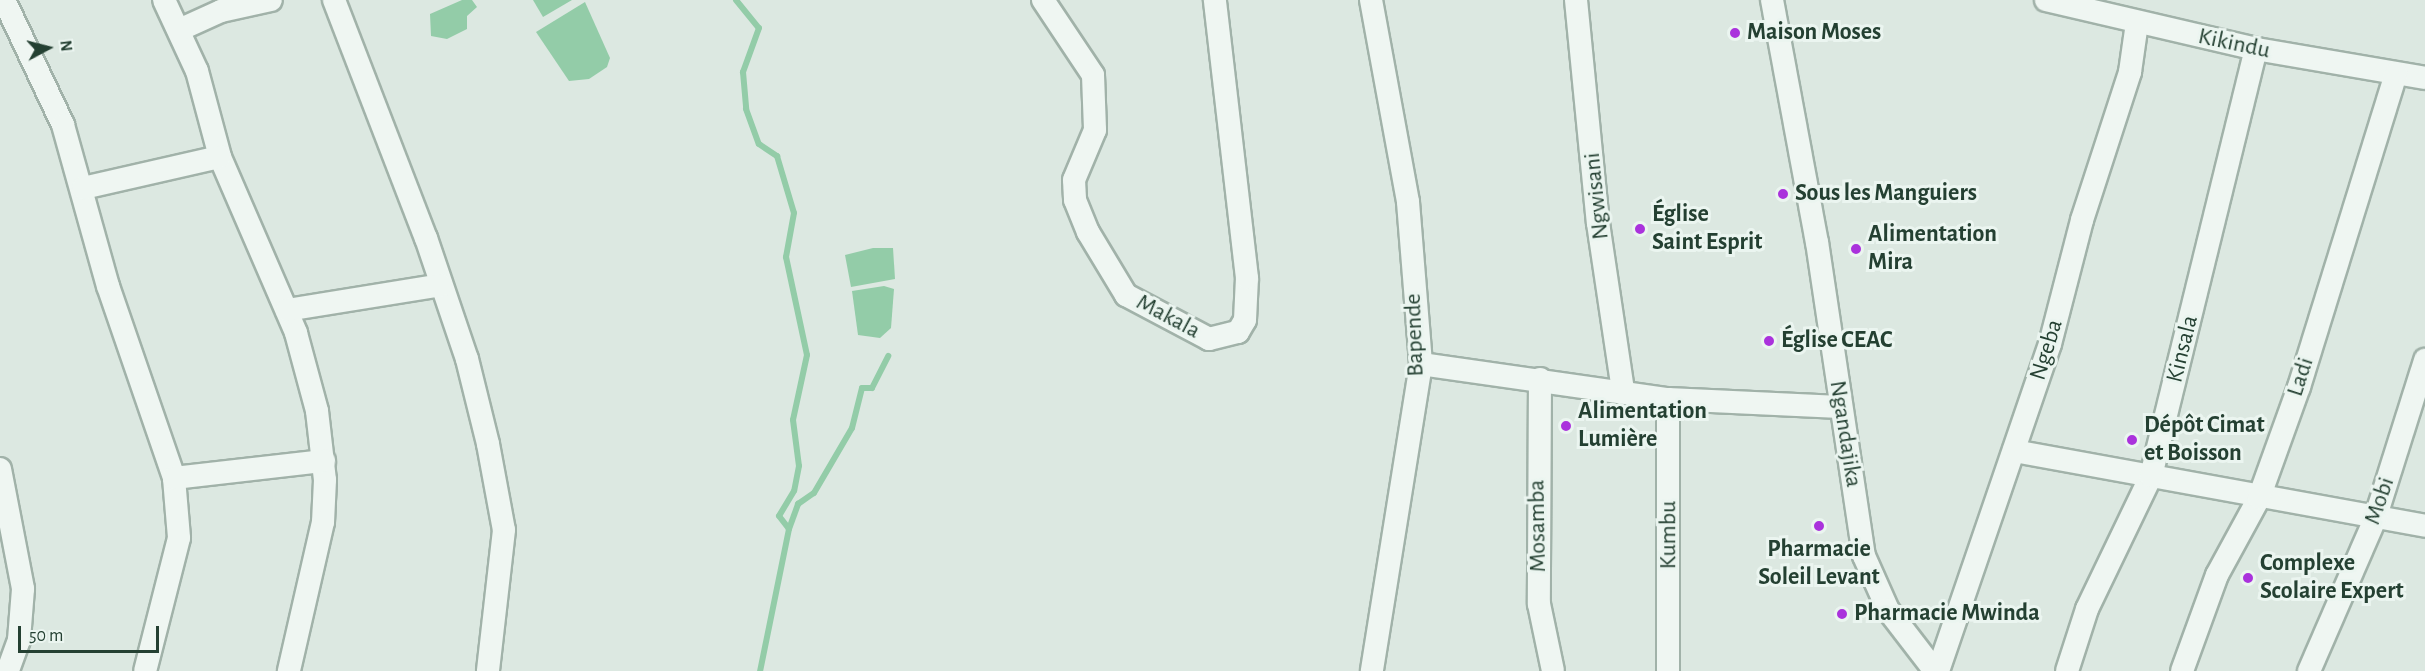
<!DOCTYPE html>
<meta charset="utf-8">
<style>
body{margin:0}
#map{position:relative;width:2425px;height:671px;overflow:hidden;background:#dce8e1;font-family:"Alegreya Sans",sans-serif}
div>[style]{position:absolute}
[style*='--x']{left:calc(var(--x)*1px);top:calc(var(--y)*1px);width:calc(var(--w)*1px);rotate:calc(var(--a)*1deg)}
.water>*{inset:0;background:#93cca8}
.stream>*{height:6px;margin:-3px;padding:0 3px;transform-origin:3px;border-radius:3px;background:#93cca8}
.roads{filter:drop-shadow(2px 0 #a1b2a9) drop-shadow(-2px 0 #a1b2a9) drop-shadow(0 2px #a1b2a9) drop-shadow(0 -2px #a1b2a9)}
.minor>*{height:22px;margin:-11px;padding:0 11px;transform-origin:11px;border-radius:11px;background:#eff6f2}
.dots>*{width:16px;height:16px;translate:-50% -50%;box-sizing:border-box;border:3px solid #ebf5f0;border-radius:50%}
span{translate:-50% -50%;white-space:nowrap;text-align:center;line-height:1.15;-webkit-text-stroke:6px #ebf5f0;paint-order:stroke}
.poi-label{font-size:24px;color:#244032;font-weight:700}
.left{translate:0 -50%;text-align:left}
.street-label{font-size:24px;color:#244032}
.north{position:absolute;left:18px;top:18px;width:60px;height:60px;-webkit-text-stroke:4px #ebf5f0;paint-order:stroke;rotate:83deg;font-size:16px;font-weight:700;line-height:24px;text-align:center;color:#244032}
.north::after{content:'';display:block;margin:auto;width:21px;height:27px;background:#244032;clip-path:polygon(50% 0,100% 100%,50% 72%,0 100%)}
.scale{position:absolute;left:18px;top:626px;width:141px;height:27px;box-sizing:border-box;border:3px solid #244032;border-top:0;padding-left:8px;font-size:18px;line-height:21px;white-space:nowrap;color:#244032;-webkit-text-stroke:4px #ebf5f0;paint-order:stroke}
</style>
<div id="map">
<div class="water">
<i style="clip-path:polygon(462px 0,472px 0,477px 7px,467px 16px,467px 29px,447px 39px,431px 36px,430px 14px)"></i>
<i style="clip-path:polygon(533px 0,572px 0,543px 17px)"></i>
<i style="clip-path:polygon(585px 2px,610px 58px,607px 67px,589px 79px,569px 81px,536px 32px)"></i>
<i style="clip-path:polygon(873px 248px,893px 248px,895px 279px,851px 287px,845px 255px)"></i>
<i style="clip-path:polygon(884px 286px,894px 289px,891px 328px,880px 338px,858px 335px,852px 291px)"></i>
</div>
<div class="stream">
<i style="--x:736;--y:0;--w:36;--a:51"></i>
<i style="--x:759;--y:28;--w:47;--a:110"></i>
<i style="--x:743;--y:72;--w:37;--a:85"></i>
<i style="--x:746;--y:109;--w:37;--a:70"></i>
<i style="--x:759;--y:144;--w:22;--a:34"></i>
<i style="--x:777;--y:156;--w:59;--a:73.4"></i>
<i style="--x:794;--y:213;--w:45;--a:100.3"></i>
<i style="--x:786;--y:257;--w:100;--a:77.9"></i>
<i style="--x:807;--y:355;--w:66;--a:102.2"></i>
<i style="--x:793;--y:420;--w:46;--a:82.6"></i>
<i style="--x:799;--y:466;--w:25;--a:101"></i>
<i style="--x:794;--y:491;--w:29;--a:121"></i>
<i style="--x:779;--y:516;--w:16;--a:52"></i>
<i style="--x:789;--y:529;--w:145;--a:101.5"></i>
<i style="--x:789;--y:529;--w:27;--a:-70"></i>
<i style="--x:798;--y:504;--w:19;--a:-35"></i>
<i style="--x:814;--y:493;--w:75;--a:-59.7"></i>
<i style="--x:852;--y:428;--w:41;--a:-76"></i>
<i style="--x:862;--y:388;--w:10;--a:0"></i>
<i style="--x:872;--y:388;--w:36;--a:-63"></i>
</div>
<div class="roads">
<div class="minor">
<i style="--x:4;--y:0;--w:138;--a:64.7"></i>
<i style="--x:63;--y:125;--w:167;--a:74.4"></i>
<i style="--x:108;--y:286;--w:203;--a:71"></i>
<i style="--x:174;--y:478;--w:60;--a:85.2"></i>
<i style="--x:179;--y:538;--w:137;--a:104.3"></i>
<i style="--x:164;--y:0;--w:78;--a:65.1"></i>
<i style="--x:197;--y:71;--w:89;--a:75"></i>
<i style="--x:220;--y:157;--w:192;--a:66.6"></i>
<i style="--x:296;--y:333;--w:81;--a:74.9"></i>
<i style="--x:317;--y:411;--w:69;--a:83.4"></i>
<i style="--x:325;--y:480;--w:42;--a:92.7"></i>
<i style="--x:323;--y:522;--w:153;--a:102.9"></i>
<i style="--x:334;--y:0;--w:255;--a:68.9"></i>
<i style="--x:426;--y:238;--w:128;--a:71.3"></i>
<i style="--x:467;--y:359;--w:88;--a:76.1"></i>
<i style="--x:488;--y:444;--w:87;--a:79.5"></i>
<i style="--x:504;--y:530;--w:142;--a:96.5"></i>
<i style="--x:1043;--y:0;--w:90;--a:56.3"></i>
<i style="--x:1093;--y:75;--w:55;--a:87.9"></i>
<i style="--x:1095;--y:130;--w:54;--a:112.8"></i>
<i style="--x:1074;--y:180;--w:20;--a:87"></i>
<i style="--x:1075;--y:200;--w:35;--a:68"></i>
<i style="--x:1088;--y:232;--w:74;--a:58.9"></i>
<i style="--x:1126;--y:295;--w:94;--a:27.9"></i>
<i style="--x:1209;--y:339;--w:30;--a:-14"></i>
<i style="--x:1238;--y:332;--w:14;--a:-60"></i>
<i style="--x:1245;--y:320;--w:42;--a:-87.3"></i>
<i style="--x:1247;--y:278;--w:280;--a:-96.6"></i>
<i style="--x:1371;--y:0;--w:205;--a:79.6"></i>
<i style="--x:1408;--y:202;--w:163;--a:85.4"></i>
<i style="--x:1421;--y:364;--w:311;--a:99.1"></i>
<i style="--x:1576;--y:0;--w:224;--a:84.4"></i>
<i style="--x:1598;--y:223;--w:170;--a:81.5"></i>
<i style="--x:1772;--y:0;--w:246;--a:79.5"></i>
<i style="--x:1817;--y:242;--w:317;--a:81.5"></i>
<i style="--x:1864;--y:556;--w:59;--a:66"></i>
<i style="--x:1888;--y:610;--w:77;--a:52.4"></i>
<i style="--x:2046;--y:0;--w:216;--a:13.1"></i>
<i style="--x:2256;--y:49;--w:171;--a:9.7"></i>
<i style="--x:179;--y:30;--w:46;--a:-24.3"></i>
<i style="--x:221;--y:11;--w:51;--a:-12.4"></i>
<i style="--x:83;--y:188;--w:140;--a:-12.8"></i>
<i style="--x:287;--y:310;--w:156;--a:-9.2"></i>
<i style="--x:1421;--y:364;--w:249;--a:8.1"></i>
<i style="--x:1668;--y:399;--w:172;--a:2.7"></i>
<i style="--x:1540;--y:379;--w:225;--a:90.3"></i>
<i style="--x:1539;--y:604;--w:68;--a:78.2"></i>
<i style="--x:2014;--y:451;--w:418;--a:10.3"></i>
<i style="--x:0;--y:469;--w:122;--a:79.1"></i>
<i style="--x:23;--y:589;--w:51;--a:94.5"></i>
<i style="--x:19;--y:640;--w:33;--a:110"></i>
<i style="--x:174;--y:478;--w:151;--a:-6.5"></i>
<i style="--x:1668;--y:671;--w:272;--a:-90"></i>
<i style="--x:1938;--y:671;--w:346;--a:-71.1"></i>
<i style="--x:2050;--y:344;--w:128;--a:-75.5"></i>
<i style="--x:2082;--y:220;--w:156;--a:-72"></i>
<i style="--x:2130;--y:72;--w:49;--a:-81.9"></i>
<i style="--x:2067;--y:671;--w:65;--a:-72.1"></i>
<i style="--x:2087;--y:609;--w:148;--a:-64.3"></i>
<i style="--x:2151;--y:476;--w:440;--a:-76.2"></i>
<i style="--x:2182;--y:671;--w:102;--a:-70"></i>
<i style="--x:2217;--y:575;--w:88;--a:-61.4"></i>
<i style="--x:2259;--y:498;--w:118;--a:-70.2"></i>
<i style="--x:2299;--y:387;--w:328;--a:-72.8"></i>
<i style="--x:2309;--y:671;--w:166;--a:-66.5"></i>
<i style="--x:2375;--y:519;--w:167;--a:-72.5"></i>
</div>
</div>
<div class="dots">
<i style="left:1735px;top:33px;background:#aa32dc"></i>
<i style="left:1783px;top:194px;background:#aa32dc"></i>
<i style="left:1640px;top:229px;background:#aa32dc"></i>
<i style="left:1856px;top:249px;background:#aa32dc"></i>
<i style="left:1769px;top:341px;background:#aa32dc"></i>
<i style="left:1566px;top:426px;background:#aa32dc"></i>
<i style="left:2132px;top:440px;background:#aa32dc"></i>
<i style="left:1819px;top:526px;background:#aa32dc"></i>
<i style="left:2248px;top:578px;background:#aa32dc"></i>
<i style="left:1842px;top:614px;background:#aa32dc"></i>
</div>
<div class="poi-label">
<span class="left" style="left:1747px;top:33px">Maison Moses</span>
<span class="left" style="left:1795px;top:194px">Sous les Manguiers</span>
<span class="left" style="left:1652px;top:229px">Église<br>Saint Esprit</span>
<span class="left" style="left:1868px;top:249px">Alimentation<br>Mira</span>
<span class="left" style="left:1781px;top:341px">Église CEAC</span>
<span class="left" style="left:1578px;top:426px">Alimentation<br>Lumière</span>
<span class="left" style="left:2144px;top:440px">Dépôt Cimat<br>et Boisson</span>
<span style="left:1819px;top:564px">Pharmacie<br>Soleil Levant</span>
<span class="left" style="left:2260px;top:578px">Complexe<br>Scolaire Expert</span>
<span class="left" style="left:1854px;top:614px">Pharmacie Mwinda</span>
</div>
<div class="street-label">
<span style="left:2234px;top:44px;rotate:12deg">Kikindu</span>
<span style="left:1597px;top:196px;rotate:-96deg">Ngwisani</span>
<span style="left:1168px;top:317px;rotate:28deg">Makala</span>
<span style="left:1415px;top:335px;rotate:-92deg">Bapende</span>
<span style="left:2183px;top:349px;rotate:-76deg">Kinsala</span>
<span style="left:2047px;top:350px;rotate:-73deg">Ngeba</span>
<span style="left:2301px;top:377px;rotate:-72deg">Ladi</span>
<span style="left:1845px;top:434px;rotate:81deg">Ngandajika</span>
<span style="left:2380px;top:501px;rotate:-71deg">Mobi</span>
<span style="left:1538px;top:526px;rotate:-91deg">Mosamba</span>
<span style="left:1669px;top:535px;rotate:-90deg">Kumbu</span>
</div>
<div class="north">N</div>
<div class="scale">50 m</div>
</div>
